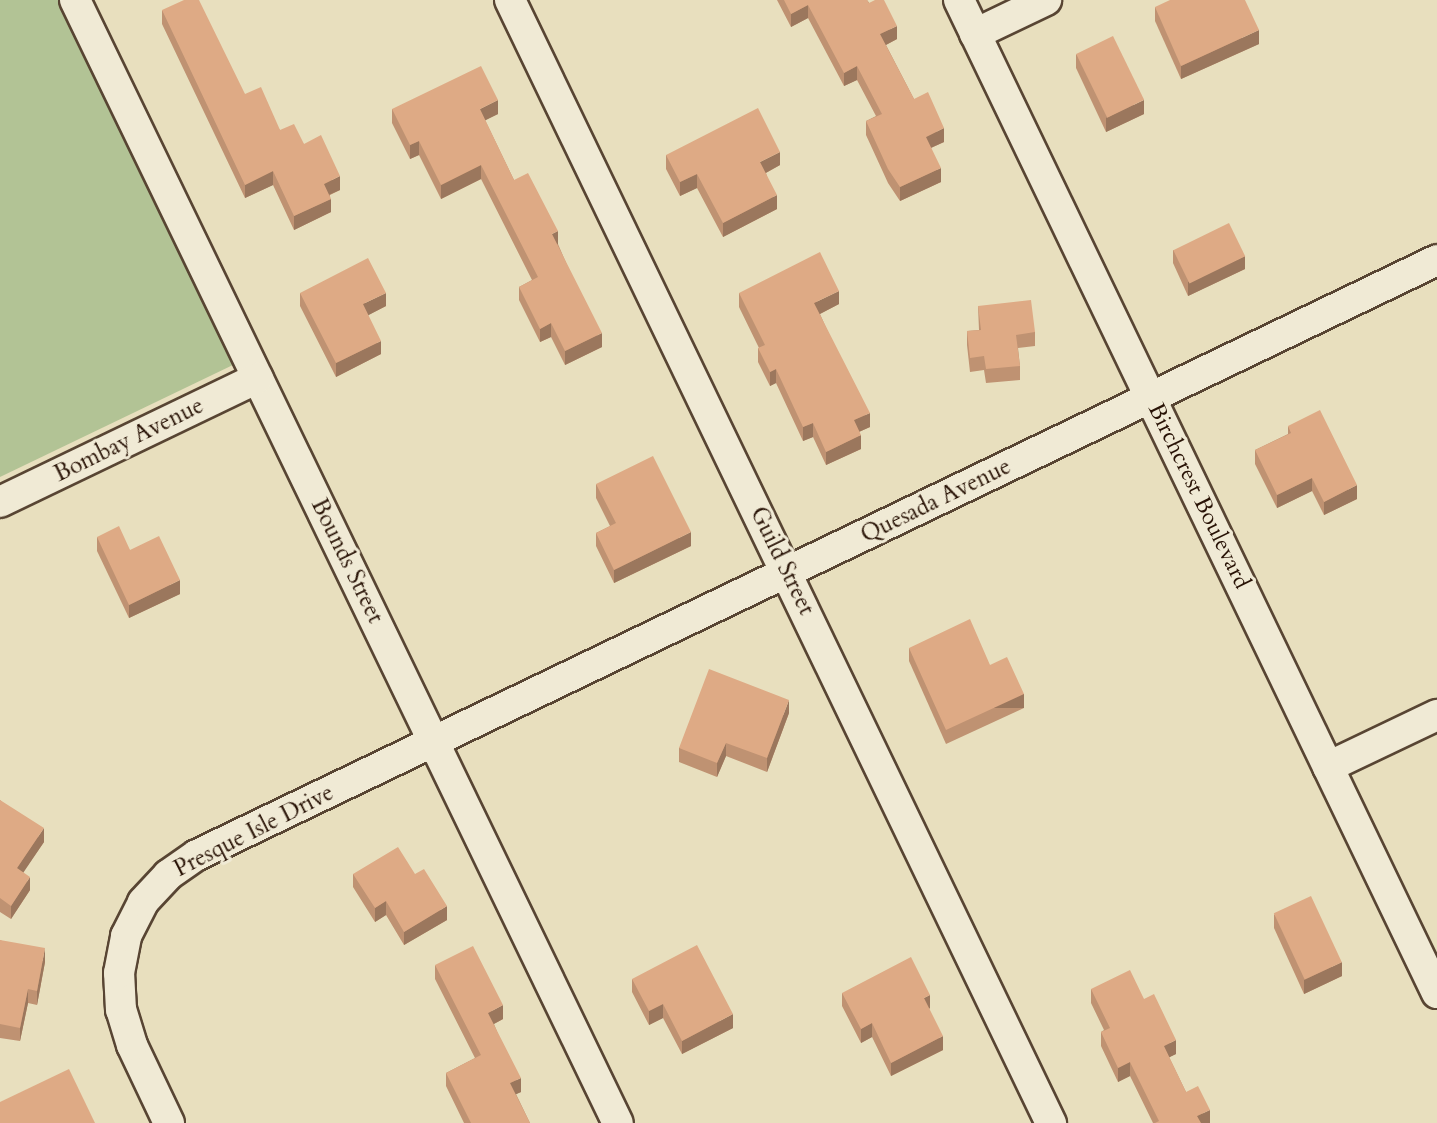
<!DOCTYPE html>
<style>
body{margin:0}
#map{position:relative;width:1437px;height:1123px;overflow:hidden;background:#e8dfbe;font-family:Cardo,serif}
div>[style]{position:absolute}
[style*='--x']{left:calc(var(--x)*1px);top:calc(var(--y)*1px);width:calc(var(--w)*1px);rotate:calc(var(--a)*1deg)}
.green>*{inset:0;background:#b2c395}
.roads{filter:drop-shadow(2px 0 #584533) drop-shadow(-2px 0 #584533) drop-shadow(0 2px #584533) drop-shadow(0 -2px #584533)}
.minor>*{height:30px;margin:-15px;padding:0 15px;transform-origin:15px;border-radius:15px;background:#f0ead5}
.wall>*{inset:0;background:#bf9272}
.shaded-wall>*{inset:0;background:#9b775d;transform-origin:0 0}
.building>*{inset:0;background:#deaa85;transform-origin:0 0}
span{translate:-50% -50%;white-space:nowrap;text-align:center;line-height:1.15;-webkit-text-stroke:6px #f0ead5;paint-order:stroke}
.street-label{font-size:23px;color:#281205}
</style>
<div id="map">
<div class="green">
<i style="clip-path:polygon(0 0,58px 0,235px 364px,0 477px)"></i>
</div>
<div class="roads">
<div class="minor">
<i style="--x:75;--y:0;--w:1247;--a:64.2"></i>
<i style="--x:510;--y:0;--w:1247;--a:64.28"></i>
<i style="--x:959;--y:0;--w:1102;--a:64.3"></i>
<i style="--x:975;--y:34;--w:79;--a:-25.6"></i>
<i style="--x:0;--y:502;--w:286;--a:-25.7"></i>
<i style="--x:1328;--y:767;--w:121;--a:-25.5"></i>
<i style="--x:169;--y:1123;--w:86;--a:-115.4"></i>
<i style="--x:132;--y:1045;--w:37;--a:-107"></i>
<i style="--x:121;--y:1010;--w:37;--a:-93"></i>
<i style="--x:119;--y:973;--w:38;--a:-79"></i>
<i style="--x:126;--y:936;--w:38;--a:-63"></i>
<i style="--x:143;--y:902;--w:37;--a:-47"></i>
<i style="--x:168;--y:875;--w:35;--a:-35"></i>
<i style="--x:197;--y:855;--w:1375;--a:-25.63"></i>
</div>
</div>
<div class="wall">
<i style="clip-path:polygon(777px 0,867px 0,897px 39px,886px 45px,914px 99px,944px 142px,931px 148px,941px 182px,900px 201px,888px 183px,866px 135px,866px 121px,876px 116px,857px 80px,844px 86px,808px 18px,791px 27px)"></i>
<i style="clip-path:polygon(1155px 7px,1259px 44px,1181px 79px,1155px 21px)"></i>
<i style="clip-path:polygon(162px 10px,280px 130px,304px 144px,340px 190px,330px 195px,331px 212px,294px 230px,273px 185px,245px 198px,162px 24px)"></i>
<i style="clip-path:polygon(1076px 54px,1144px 114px,1106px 132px,1076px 68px)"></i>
<i style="clip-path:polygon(392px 109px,498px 114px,485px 120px,514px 180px,558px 244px,602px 347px,565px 365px,551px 337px,540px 342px,519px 300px,519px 287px,532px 280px,481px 179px,441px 199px,419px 155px,410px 159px,392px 123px)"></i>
<i style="clip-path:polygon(666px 155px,780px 165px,766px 173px,777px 209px,723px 237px,697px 188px,680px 196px,666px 169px)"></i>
<i style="clip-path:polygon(1173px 250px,1245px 269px,1188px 296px,1173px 263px)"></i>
<i style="clip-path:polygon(300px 293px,386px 306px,368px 315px,381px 354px,336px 377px,300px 306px)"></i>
<i style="clip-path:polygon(739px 293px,839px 304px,820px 314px,870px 427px,859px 432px,861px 449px,826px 465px,813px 437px,803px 441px,776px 383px,770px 386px,758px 362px,758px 348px,759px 348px,739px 307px)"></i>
<i style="clip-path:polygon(978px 306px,1035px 332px,1035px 346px,1018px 348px,1020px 366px,1020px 380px,986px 383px,984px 370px,970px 372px,967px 345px,967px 331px,979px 330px)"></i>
<i style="clip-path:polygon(1288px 426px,1357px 499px,1324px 515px,1312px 491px,1277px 508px,1255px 464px,1255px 450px,1288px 434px)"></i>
<i style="clip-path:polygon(596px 484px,691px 546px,614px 583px,596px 546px,596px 533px,610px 526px,596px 498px)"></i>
<i style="clip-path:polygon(97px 537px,130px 550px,180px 594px,129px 618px,97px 551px)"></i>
<i style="clip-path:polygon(909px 648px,990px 665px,1024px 708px,946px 744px,909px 661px)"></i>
<i style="clip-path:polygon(789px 713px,767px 772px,726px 756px,717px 777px,679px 762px,679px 748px)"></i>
<i style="clip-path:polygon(0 800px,44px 842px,23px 872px,30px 890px,11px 919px,0 912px)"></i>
<i style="clip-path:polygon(353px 874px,415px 874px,447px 920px,404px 945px,386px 915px,375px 922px,353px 887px)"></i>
<i style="clip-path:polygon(1274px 914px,1342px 976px,1304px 994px,1274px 928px)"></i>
<i style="clip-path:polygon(0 940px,45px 962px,37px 1005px,28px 1003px,20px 1041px,0 1038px)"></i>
<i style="clip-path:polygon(435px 965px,503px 1019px,494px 1024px,521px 1092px,516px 1094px,530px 1123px,464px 1123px,446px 1086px,446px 1073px,475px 1058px,435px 979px)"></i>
<i style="clip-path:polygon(632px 979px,733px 1028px,682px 1054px,663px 1018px,649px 1025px,632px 992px)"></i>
<i style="clip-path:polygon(1091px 989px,1144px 999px,1176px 1054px,1169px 1057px,1186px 1092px,1210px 1123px,1153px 1123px,1130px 1076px,1118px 1082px,1101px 1046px,1101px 1032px,1104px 1030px,1091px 1003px)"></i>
<i style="clip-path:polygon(842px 993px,930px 1008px,929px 1009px,943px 1050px,891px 1076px,872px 1037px,861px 1043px,842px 1006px)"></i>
</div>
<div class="shaded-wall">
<i style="clip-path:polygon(808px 5px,808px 18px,791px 27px,791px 14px)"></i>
<i style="clip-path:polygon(897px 26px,897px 39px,880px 48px,880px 34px)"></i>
<i style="clip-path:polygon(1259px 30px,1259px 44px,1181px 79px,1181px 66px)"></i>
<i style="clip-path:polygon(857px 66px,857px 80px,844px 86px,844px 73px)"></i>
<i style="clip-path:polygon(498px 100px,498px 114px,480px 123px,480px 109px)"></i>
<i style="clip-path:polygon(1144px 100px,1144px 114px,1106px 132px,1106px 118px)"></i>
<i style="clip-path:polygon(944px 128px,944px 142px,926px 150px,926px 137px)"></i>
<i style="clip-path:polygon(419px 141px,419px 155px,410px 159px,410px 145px)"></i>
<i style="clip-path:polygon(780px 152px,780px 165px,760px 176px,760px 162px)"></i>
<i style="clip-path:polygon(481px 165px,481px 179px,441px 199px,441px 185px)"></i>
<i style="clip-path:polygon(941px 168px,941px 182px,900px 201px,900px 187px)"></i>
<i style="clip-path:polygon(273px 171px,273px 185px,245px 198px,245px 185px)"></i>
<i style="clip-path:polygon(697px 174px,697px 188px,680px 196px,680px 182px)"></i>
<i style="clip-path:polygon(340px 176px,340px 190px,324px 197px,324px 184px)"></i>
<i style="clip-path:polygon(777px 195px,777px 209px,723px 237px,723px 223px)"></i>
<i style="clip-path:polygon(331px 199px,331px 212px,294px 230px,294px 216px)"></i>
<i style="clip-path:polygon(558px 231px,558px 244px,552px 247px,552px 234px)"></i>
<i style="clip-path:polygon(1245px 256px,1245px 269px,1188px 296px,1188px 282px)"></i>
<i style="clip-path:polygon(839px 291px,839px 304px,814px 317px,814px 303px)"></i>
<i style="clip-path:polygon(386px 293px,386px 306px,363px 318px,363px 304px)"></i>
<i style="clip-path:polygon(551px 323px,551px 337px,540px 342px,540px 329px)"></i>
<i style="clip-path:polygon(602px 333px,602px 347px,565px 365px,565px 351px)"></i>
<i style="clip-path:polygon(381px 341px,381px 354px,336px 377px,336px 363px)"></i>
<i style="clip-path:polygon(776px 369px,776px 383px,770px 386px,770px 372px)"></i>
<i style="clip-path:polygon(870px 413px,870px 427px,854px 434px,854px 420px)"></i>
<i style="clip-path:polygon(813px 423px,813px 437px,803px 441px,803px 427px)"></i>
<i style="clip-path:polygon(861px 435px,861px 449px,826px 465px,826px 452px)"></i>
<i style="clip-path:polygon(1312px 478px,1312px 491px,1277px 508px,1277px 495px)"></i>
<i style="clip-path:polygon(1357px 485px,1357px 499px,1324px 515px,1324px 502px)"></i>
<i style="clip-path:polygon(691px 532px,691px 546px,614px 583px,614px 570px)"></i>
<i style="clip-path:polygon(180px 580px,180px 594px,129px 618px,129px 605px)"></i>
<i style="left:1024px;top:694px;width:14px;height:86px;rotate:90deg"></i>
<i style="clip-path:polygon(789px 700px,789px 713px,767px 772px,767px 758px)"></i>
<i style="clip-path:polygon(726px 743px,726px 756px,717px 777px,717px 763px)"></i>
<i style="clip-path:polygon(44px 828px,44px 842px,17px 882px,17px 868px)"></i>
<i style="clip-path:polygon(30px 877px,30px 890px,11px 919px,11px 906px)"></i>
<i style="clip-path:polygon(386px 901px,386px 915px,375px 922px,375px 908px)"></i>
<i style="clip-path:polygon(447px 906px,447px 920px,404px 945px,404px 932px)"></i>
<i style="clip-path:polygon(45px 948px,45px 962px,37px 1005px,37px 991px)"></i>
<i style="clip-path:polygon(1342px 962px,1342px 976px,1304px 994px,1304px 980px)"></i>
<i style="clip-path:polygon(28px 989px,28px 1003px,20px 1041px,20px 1028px)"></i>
<i style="clip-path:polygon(930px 995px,930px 1008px,924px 1012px,924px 998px)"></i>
<i style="clip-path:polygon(663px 1004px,663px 1018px,649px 1025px,649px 1011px)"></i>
<i style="clip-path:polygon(503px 1005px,503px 1019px,488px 1027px,488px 1013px)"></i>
<i style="clip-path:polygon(733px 1014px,733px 1028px,682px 1054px,682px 1041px)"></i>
<i style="clip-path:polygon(872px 1023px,872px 1037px,861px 1043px,861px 1029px)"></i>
<i style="clip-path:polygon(943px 1036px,943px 1050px,891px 1076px,891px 1063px)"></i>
<i style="clip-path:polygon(1176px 1040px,1176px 1054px,1164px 1060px,1164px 1046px)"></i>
<i style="clip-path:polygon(1130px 1062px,1130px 1076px,1118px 1082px,1118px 1068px)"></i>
<i style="clip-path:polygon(521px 1078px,521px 1092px,510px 1097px,510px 1083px)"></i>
<i style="clip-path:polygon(1210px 1110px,1210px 1123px,1197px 1123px,1197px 1116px)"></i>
</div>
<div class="building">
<i style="clip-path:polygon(184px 0,199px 0,245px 94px,261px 87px,280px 130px,294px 124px,304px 144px,321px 135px,340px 176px,324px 184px,331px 199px,294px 216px,273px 171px,245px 185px,162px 10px)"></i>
<i style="clip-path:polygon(784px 0,867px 0,869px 3px,875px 0,884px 0,897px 26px,880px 34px,914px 99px,928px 92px,944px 128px,926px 137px,941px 168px,900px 187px,888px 169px,866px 121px,882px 114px,857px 66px,844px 73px,808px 5px,791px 14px)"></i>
<i style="clip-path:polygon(1170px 0,1245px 0,1259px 30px,1181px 66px,1155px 7px)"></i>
<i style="left:1113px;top:36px;width:71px;height:41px;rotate:64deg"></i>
<i style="clip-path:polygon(481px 66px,498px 100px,480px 109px,514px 180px,528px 173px,558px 231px,552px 234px,602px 333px,565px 351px,551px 323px,540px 329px,519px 287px,538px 277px,481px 165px,441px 185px,419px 141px,410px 145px,392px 109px)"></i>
<i style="clip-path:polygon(758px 108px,780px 152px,760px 162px,777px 195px,723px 223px,697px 174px,680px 182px,666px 155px)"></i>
<i style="left:1229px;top:223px;width:37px;height:62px;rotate:64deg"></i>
<i style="clip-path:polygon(820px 252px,839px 291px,814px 303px,870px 413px,854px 420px,861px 435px,826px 452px,813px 423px,803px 427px,776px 369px,770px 372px,758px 348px,765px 345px,739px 293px)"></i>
<i style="clip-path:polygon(368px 258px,386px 293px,363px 304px,381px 341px,336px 363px,300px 293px)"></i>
<i style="clip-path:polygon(1031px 300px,1035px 332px,1016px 335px,1020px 366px,986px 369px,984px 356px,970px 358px,967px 331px,981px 330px,978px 306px)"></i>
<i style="clip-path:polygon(1320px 410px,1357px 485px,1324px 502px,1312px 478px,1277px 495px,1255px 450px,1291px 433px,1288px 426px)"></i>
<i style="clip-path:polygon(653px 456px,691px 532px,614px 570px,596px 533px,616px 523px,596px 484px)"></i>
<i style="clip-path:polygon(119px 526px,130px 550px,159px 536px,180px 580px,129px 605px,97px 537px)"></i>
<i style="clip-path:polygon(970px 619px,990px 665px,1007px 657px,1024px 694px,946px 730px,909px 648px)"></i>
<i style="clip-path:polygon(709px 669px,789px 700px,767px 758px,726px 743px,717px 763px,679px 748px)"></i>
<i style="clip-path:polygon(0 800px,44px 828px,17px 868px,30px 877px,11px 906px,0 898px)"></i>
<i style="clip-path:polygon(398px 847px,415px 874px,424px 869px,447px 906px,404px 932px,386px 901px,375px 908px,353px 874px)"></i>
<i style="left:1311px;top:896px;width:73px;height:41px;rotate:65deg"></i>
<i style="clip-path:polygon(0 940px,45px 948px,37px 991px,28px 989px,20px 1028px,0 1024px)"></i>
<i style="clip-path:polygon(697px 945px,733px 1014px,682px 1041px,663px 1004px,649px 1011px,632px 979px)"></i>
<i style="clip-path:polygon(473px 946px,503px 1005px,488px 1013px,521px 1078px,510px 1083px,530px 1123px,471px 1123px,446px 1073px,481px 1055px,435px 965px)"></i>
<i style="clip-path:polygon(911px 957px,930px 995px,924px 998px,943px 1036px,891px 1063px,872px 1023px,861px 1029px,842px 993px)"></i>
<i style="clip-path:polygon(1130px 970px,1144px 999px,1154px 994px,1176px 1040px,1164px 1046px,1186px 1092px,1198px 1086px,1210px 1110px,1197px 1116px,1201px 1123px,1155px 1123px,1159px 1121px,1130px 1062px,1118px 1068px,1101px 1032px,1110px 1028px,1091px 989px)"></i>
<i style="clip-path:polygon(69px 1069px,95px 1123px,0 1123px,0 1102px)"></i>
</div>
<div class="street-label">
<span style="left:129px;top:440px;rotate:-26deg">Bombay Avenue</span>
<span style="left:1199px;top:496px;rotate:64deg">Birchcrest Boulevard</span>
<span style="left:936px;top:501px;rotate:-26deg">Quesada Avenue</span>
<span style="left:347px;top:561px;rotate:64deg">Bounds Street</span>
<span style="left:782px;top:561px;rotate:64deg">Guild Street</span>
<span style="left:254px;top:831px;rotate:-27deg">Presque Isle Drive</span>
</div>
</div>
